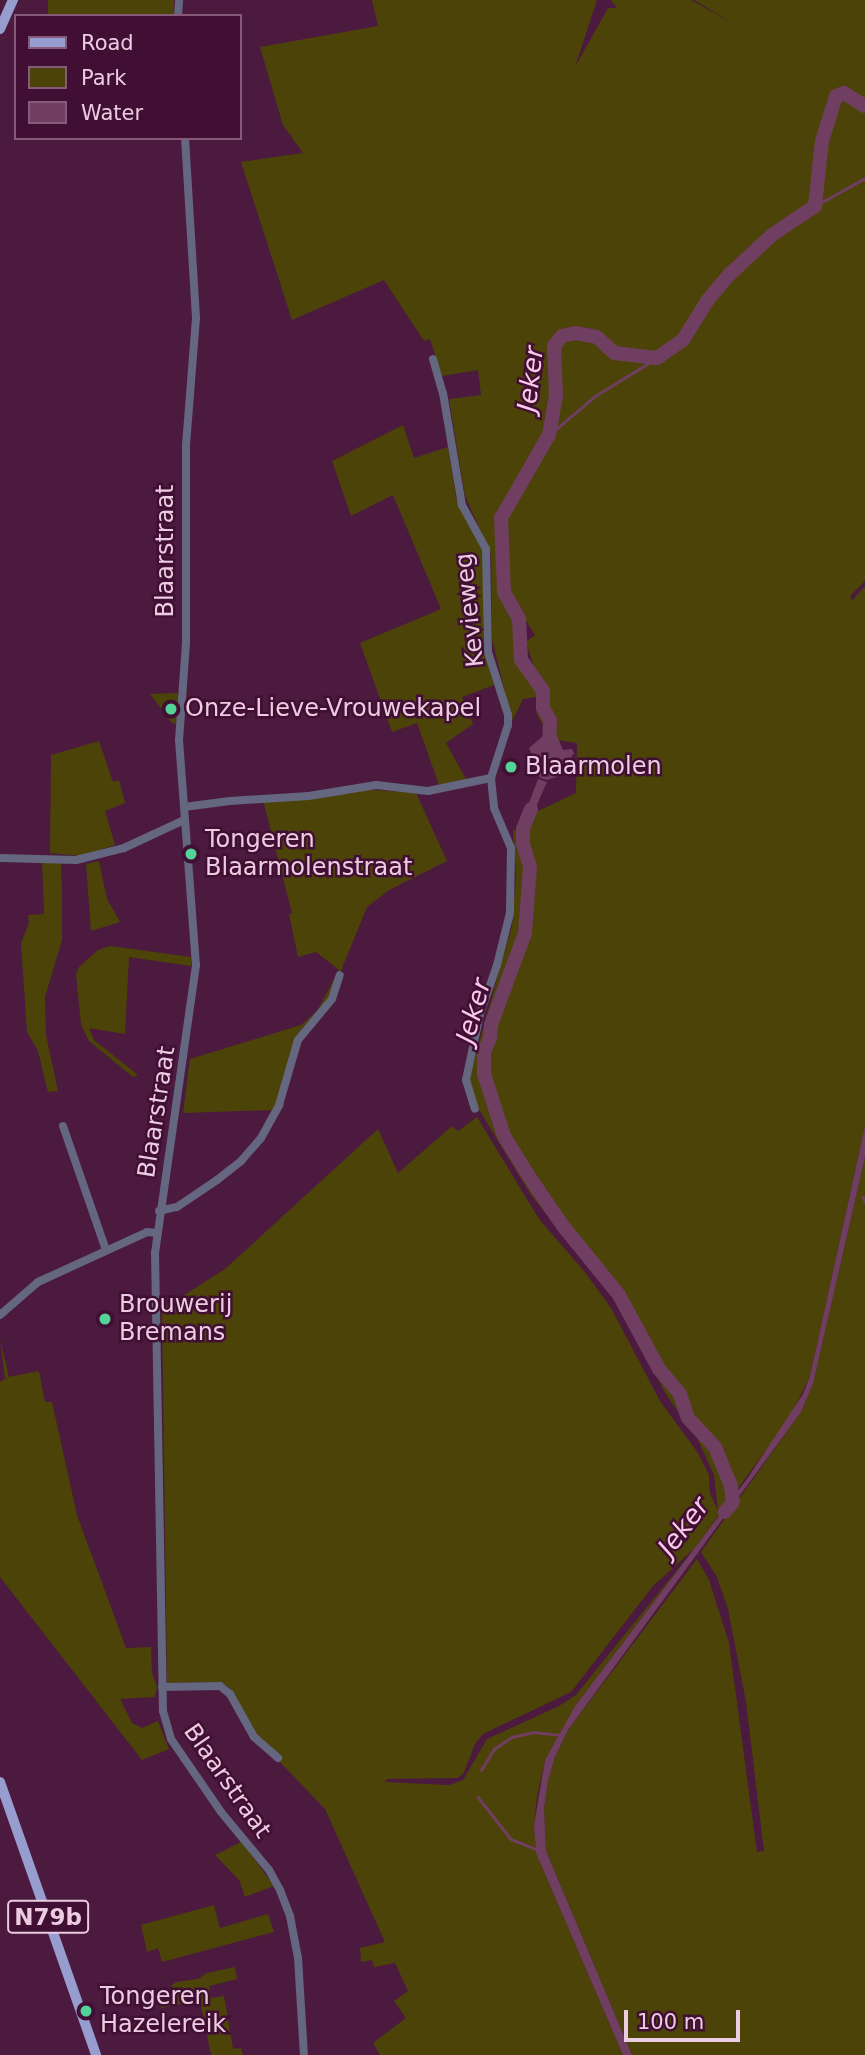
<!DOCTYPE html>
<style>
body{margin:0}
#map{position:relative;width:865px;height:2055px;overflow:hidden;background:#4b1a3e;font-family:"DejaVu Sans",sans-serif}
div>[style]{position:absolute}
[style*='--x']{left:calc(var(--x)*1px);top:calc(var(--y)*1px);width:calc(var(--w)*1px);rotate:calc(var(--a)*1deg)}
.green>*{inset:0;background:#4c4308;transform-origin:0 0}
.water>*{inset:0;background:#703e61}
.stream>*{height:2.5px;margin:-1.25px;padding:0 1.25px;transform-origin:1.25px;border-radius:1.25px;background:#703e61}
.river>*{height:14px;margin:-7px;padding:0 7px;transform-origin:7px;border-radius:7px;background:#703e61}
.minor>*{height:8px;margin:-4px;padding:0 4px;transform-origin:4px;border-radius:4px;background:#64677f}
.major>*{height:10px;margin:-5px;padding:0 5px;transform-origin:5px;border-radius:5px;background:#979dce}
.dots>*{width:19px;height:19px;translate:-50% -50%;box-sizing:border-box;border:4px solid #400f33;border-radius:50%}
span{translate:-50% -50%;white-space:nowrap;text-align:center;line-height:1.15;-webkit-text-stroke:5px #400f33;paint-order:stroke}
.shield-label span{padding:2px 5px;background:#400f33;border:2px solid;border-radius:5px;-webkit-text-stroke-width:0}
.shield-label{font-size:23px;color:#eccce1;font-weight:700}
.street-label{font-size:24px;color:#eccce1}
.poi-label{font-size:24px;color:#eccce1}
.left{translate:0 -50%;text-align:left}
.water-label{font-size:26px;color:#fbcaea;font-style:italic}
.legend{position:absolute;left:14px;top:14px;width:228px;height:126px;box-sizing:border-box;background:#400f33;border:2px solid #855b79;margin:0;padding:9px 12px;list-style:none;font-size:21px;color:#eccce1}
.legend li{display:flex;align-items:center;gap:14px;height:35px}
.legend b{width:35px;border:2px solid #855b79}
.scale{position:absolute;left:624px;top:2010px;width:116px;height:32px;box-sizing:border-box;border:4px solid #eccce1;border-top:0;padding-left:9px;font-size:21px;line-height:24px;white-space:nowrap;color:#eccce1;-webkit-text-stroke:5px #400f33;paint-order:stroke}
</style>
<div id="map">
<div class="green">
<i style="left:48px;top:0;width:126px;height:17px"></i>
<i style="clip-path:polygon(evenodd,372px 0,597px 0,575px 67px,608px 8px,617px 8px,611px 0,691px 0,734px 24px,694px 0,865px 0,865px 581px,850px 596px,852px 601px,865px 586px,865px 1126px,810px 1376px,790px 1417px,695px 1548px,653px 1586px,571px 1692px,483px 1734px,475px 1744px,464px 1772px,458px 1778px,387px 1779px,385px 1782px,449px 1785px,463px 1780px,487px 1739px,559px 1706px,576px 1695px,689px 1555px,575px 1706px,545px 1760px,537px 1797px,534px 1825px,536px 1853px,623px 2055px,380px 2055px,373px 2043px,406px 2018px,394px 2001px,408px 1991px,395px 1963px,374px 1967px,372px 1960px,361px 1962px,360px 1948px,385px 1942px,325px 1809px,255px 1736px,231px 1689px,220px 1682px,167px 1683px,162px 1309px,225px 1269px,378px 1129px,398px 1173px,452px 1126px,458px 1131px,477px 1117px,539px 1219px,584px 1271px,611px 1308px,660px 1401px,698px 1453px,709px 1475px,710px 1493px,718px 1511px,714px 1475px,697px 1438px,667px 1396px,617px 1303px,531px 1195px,475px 1103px,469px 1078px,512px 926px,516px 876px,513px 830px,528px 827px,536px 812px,576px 793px,577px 743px,557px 740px,554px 731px,549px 734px,537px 715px,536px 697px,523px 699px,512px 721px,492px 639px,491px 554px,465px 496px,449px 399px,481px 395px,478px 370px,442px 376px,430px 339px,424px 341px,384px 280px,292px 320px,241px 162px,303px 153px,283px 125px,260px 47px,378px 26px,372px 0,506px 590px,535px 635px,526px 642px,534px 667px,548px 687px,538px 694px,527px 679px,531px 667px,515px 637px,515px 617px,502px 595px,506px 590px)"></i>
<i style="clip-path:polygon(403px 425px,414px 458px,448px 447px,456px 498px,482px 546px,483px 557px,483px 640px,494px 685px,462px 697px,473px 724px,446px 743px,466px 779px,439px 785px,417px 723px,392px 732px,360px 643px,441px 609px,393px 495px,351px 516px,332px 461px)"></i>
<i style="clip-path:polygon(178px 693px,178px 720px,176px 724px,172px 723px,150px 694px)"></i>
<i style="clip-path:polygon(99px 741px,113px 782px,119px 780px,125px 803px,105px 811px,115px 845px,80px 856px,50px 853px,51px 755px)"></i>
<i style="clip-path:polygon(361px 789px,416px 793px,447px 861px,389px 890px,367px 907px,329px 1000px,302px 1028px,294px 1043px,274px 1110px,183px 1113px,190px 1059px,301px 1025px,317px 1011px,339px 970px,316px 952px,298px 957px,289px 914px,292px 913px,263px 800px)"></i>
<i style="clip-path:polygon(42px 861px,61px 863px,62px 892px,62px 940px,45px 997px,46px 1035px,58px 1091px,48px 1092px,38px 1051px,27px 1032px,21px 943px,29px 923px,28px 915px,44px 914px)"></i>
<i style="clip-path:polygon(99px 861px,107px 899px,120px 922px,91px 931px,86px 864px)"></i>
<i style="clip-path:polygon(110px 946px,191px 957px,191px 966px,129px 957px,125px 1034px,89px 1028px,94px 1040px,138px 1075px,133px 1077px,89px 1041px,81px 1025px,76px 974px,79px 967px,98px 950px)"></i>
<i style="clip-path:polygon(865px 1157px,865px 2055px,632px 2055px,546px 1851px,544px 1809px,548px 1781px,555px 1757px,568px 1730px,697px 1559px,709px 1580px,729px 1643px,757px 1852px,764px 1851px,746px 1702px,728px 1609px,717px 1577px,701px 1552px,801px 1412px,813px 1384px)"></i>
<i style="clip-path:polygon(0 1339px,9px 1377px,39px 1371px,45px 1402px,52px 1402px,77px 1515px,126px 1648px,151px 1647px,152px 1672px,157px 1687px,155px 1697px,120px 1699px,132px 1723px,142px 1728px,158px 1721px,169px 1749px,142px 1760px,0 1577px,0 1382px,5px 1379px)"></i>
<i style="clip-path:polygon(241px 1842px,253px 1857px,274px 1886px,245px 1897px,239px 1880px,215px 1855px)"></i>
<i style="clip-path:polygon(214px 1905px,220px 1928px,268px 1914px,274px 1932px,162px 1962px,158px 1948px,147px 1952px,141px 1925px)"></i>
<i style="clip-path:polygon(235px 1967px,237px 1979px,209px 1986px,211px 1998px,224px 1996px,233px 2049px,241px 2048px,243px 2055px,211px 2055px,200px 2000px,161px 2008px,157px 1994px,172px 1990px,172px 1985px,176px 1982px,198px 1979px,207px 1973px)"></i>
</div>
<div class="water">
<i style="clip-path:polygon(549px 731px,555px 731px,563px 750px,572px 749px,574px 753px,560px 776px,547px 780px,540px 778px,529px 748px)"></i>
<i style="clip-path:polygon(538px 779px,547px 782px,527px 827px,521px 824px)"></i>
<i style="clip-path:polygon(865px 1126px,865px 1157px,813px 1384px,801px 1412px,568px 1730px,555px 1757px,548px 1781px,544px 1809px,546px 1851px,632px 2055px,623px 2055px,536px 1853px,534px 1825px,545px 1760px,575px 1706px,747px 1479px,803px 1394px,810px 1376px)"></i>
</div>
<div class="stream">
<i style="--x:815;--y:206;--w:57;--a:-29.2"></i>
<i style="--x:549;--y:435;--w:60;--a:-40.3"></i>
<i style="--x:595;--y:396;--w:73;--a:-31.5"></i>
<i style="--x:863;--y:1197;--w:4;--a:63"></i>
<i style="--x:481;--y:1770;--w:25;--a:-58"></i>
<i style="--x:494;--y:1749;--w:22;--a:-34"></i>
<i style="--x:512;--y:1737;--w:22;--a:-13"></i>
<i style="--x:533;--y:1732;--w:27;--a:6"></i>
<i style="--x:478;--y:1797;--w:53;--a:51.8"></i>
<i style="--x:511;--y:1839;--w:27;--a:22"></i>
</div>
<div class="river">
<i style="--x:549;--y:750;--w:30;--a:-88"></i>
<i style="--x:550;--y:720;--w:14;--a:-120"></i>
<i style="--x:543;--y:708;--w:17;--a:-90"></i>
<i style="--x:543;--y:691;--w:38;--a:-125"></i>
<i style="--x:521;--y:660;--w:41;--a:-92.8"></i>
<i style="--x:519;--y:619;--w:31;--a:-119"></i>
<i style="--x:504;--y:592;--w:74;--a:-92.3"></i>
<i style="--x:501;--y:518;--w:96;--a:-60"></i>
<i style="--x:549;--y:435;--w:39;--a:-80"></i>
<i style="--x:556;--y:397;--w:51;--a:-92.2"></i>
<i style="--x:554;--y:346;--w:13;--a:-51"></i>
<i style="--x:562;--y:336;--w:13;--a:-13"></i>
<i style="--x:575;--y:333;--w:22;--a:10"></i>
<i style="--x:597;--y:337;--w:23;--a:43"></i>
<i style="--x:614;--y:353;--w:43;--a:6.6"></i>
<i style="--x:657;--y:358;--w:32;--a:-35"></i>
<i style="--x:683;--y:340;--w:46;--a:-58.4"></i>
<i style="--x:707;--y:301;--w:35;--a:-50"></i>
<i style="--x:730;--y:274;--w:57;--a:-42.9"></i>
<i style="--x:772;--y:235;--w:52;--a:-34"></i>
<i style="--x:815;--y:206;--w:65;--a:-83.9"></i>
<i style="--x:822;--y:141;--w:47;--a:-72.7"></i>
<i style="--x:836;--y:96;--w:9;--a:-21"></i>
<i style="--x:844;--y:93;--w:25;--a:32"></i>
<i style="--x:531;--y:809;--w:22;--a:112"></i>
<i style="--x:523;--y:829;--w:15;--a:90"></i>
<i style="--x:523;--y:844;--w:24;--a:73"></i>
<i style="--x:530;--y:867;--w:66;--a:94.3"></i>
<i style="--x:525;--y:933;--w:98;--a:110.3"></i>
<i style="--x:491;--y:1025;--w:13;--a:94"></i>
<i style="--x:490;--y:1038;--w:15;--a:113"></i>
<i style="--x:484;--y:1052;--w:22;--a:90"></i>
<i style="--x:484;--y:1074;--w:65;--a:72.1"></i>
<i style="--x:504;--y:1136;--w:49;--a:58.2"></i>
<i style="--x:530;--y:1178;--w:58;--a:55.5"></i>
<i style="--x:563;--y:1226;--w:89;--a:50.9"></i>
<i style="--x:619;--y:1295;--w:84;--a:61.6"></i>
<i style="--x:659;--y:1369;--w:33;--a:50"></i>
<i style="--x:680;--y:1394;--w:25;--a:72"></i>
<i style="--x:688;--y:1418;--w:40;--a:47"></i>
<i style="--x:715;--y:1447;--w:42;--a:67.7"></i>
<i style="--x:731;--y:1486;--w:16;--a:83"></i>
<i style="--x:733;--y:1502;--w:13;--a:129"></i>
</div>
<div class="minor">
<i style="--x:178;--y:16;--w:16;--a:-86"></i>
<i style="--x:185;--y:138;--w:180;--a:86.5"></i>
<i style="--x:196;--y:318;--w:128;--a:94.5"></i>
<i style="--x:186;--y:446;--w:197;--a:90"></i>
<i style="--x:186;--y:643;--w:97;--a:94.1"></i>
<i style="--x:179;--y:740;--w:226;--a:85.7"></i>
<i style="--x:196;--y:965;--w:291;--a:98.1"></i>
<i style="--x:155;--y:1253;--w:458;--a:89"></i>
<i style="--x:163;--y:1711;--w:29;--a:74"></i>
<i style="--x:171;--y:1739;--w:88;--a:55.6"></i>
<i style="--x:221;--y:1812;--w:75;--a:50.4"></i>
<i style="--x:269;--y:1870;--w:23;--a:61"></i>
<i style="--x:280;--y:1890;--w:28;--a:69"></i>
<i style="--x:290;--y:1916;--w:43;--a:79.2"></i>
<i style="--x:298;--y:1958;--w:97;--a:86.5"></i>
<i style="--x:433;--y:359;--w:35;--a:74"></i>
<i style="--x:443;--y:393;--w:114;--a:80.4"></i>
<i style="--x:462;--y:505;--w:50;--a:61.4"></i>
<i style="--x:486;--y:549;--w:103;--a:88.9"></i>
<i style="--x:488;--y:652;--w:66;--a:72.4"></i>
<i style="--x:508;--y:715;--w:10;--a:90"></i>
<i style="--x:508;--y:725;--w:56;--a:107.8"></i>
<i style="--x:491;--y:778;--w:30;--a:84"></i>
<i style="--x:494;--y:808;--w:43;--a:67"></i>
<i style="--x:511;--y:848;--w:65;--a:90.9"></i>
<i style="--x:510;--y:913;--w:54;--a:104"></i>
<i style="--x:497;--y:965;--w:52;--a:109.1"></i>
<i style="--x:480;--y:1014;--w:67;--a:102"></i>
<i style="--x:466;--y:1080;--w:30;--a:73"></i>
<i style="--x:184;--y:807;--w:46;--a:-7.4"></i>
<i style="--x:230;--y:801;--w:79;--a:-3.6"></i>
<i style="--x:309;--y:796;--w:68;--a:-9.3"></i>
<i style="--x:376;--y:785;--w:52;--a:6.6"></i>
<i style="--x:428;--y:791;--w:64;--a:-11.7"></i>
<i style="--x:0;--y:858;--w:76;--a:1.5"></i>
<i style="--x:76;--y:860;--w:49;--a:-14"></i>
<i style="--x:124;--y:848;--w:66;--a:-25"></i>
<i style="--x:63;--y:1126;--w:131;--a:70.9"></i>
<i style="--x:159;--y:1211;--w:18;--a:-13"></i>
<i style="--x:177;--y:1207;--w:48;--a:-34"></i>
<i style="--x:217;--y:1180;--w:31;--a:-38"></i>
<i style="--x:241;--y:1161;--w:30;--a:-49"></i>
<i style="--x:261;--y:1138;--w:38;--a:-61"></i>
<i style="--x:279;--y:1105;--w:68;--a:-73.7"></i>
<i style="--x:298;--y:1040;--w:53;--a:-50.3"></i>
<i style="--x:332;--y:999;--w:25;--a:-72"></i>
<i style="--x:0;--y:1315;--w:50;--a:-41"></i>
<i style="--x:38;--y:1282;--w:120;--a:-24.6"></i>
<i style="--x:147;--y:1232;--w:10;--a:6"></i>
<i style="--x:162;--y:1687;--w:58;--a:-1"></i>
<i style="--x:220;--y:1686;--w:13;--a:39"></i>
<i style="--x:230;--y:1694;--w:49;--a:60.8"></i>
<i style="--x:254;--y:1737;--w:32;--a:41"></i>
</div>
<div class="major">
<i style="--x:0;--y:29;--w:32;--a:-66"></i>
<i style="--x:0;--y:1782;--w:289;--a:70.6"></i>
</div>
<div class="dots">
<i style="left:171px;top:709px;background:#52d397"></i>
<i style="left:511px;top:767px;background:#52d397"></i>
<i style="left:191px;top:854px;background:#52d397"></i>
<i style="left:105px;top:1319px;background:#52d397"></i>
<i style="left:86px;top:2011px;background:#52d397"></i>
</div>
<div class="shield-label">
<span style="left:48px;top:1917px">N79b</span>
</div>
<div class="street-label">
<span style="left:166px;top:551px;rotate:-90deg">Blaarstraat</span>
<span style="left:470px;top:610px;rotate:-96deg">Kevieweg</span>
<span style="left:157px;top:1112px;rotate:-81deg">Blaarstraat</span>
<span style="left:227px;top:1781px;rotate:55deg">Blaarstraat</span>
</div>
<div class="poi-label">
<span class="left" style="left:185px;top:709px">Onze-Lieve-Vrouwekapel</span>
<span class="left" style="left:525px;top:767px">Blaarmolen</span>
<span class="left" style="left:205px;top:854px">Tongeren<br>Blaarmolenstraat</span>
<span class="left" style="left:119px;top:1319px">Brouwerij<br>Bremans</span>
<span class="left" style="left:100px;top:2011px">Tongeren<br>Hazelereik</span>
</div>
<div class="water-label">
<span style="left:531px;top:379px;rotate:-83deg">Jeker</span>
<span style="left:474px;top:1011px;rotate:-74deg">Jeker</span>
<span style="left:684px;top:1527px;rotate:-53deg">Jeker</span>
</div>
<ul class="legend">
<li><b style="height:9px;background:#979dce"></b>Road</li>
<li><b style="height:19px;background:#4c4308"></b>Park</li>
<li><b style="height:19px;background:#703e61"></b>Water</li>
</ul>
<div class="scale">100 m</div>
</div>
